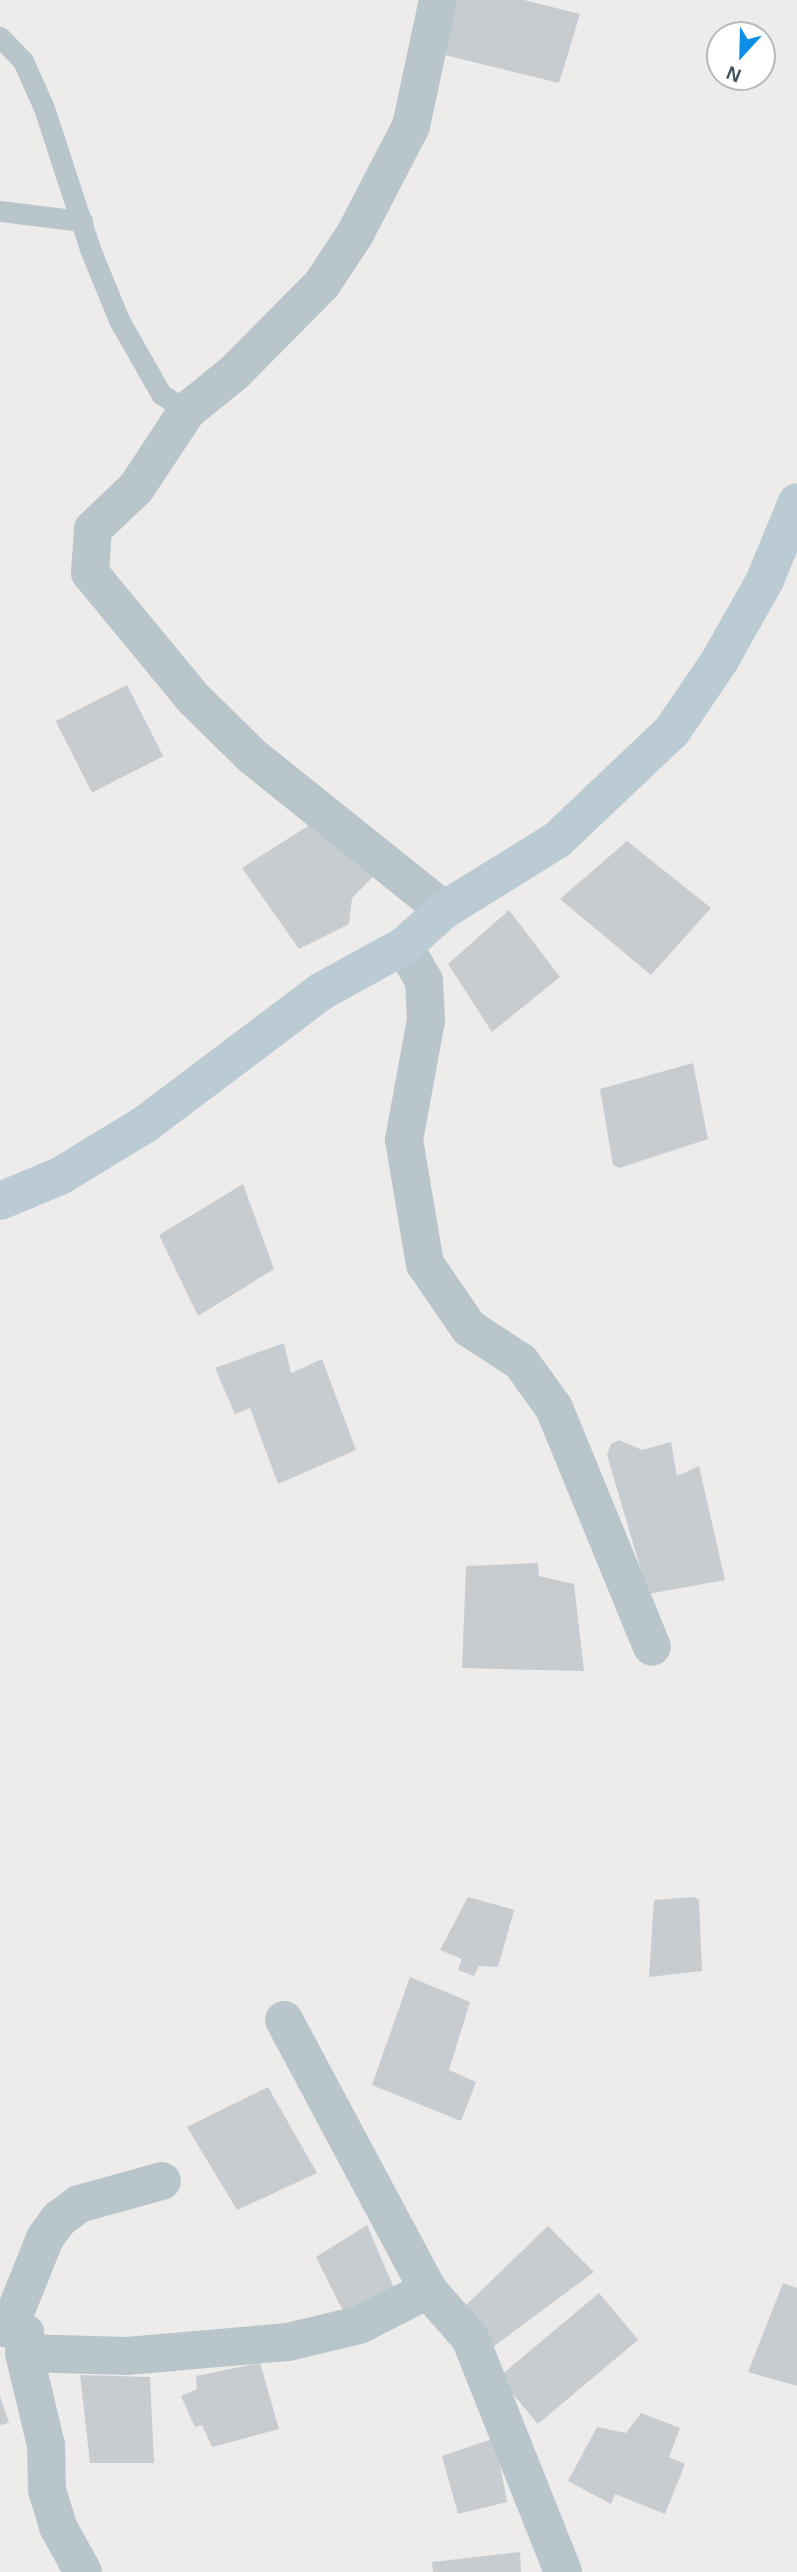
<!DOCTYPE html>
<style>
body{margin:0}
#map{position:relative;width:797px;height:2572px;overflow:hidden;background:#eeebeb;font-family:Arial,sans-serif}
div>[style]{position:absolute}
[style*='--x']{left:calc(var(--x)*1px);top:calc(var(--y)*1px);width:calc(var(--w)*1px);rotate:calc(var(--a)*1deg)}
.building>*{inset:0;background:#c7ccd1;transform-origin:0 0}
.service>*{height:21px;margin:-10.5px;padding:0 10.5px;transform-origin:10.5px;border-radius:10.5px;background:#b8c6cc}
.minor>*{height:38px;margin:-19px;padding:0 19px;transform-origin:19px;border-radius:19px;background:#b8c6cc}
.secondary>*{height:38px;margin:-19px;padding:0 19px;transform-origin:19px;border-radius:19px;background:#bacbd4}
span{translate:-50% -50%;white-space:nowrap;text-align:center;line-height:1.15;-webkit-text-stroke:5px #fff;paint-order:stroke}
.north{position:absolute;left:706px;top:21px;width:70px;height:70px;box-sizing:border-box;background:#fff;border:2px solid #b4babd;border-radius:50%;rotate:202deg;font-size:19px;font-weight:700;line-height:28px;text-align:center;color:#43525a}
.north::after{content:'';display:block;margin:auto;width:24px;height:32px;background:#0d8fe7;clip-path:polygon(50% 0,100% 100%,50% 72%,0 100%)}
</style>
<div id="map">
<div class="building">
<i style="clip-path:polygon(452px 0,524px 0,580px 14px,559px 83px,441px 54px)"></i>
<i style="left:127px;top:685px;width:80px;height:80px;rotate:63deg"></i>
<i style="clip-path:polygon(311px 824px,375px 875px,352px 898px,349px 924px,299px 949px,242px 868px)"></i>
<i style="clip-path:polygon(627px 841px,711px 908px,651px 975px,560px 899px)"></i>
<i style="clip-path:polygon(509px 910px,560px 977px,492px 1032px,448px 964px)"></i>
<i style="clip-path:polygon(693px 1063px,708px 1139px,619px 1168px,613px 1165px,600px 1089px)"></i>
<i style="clip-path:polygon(243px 1184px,274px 1269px,198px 1316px,159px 1235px)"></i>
<i style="clip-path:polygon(284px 1343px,291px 1373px,322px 1359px,356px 1450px,278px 1484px,250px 1408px,235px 1414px,215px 1368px)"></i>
<i style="clip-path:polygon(619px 1440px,642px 1450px,671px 1442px,677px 1476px,699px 1466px,725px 1580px,648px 1594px,607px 1455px,611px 1444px)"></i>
<i style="clip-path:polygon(538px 1563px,539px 1576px,574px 1584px,584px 1671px,462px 1668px,466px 1566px)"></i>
<i style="clip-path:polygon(468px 1897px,514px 1910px,498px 1967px,479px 1966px,474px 1976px,458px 1970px,462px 1959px,440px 1950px)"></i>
<i style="clip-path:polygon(694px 1897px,699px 1900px,702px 1971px,649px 1977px,654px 1900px)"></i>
<i style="clip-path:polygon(410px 1977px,470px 2002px,449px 2070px,476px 2082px,461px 2121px,372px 2085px)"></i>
<i style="clip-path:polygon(268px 2087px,317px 2173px,237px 2210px,187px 2127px)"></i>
<i style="clip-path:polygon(367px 2225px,397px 2295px,348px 2321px,316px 2257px)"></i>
<i style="clip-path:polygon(548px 2226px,594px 2272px,493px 2347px,462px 2309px)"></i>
<i style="clip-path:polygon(783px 2283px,797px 2288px,797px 2386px,748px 2372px)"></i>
<i style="left:599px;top:2293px;width:61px;height:131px;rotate:50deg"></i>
<i style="clip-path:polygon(260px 2363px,279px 2429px,212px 2447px,202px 2425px,195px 2427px,181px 2396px,197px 2389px,196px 2376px)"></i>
<i style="clip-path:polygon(80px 2375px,150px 2377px,154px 2463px,90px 2463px)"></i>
<i style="clip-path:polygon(0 2396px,9px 2423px,0 2425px)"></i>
<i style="clip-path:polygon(641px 2413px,680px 2428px,669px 2457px,685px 2464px,665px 2514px,615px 2494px,611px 2504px,568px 2481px,597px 2427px,626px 2433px)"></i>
<i style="clip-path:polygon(495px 2438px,507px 2502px,458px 2514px,442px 2456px)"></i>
<i style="clip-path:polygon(520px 2552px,521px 2572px,433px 2572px,432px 2562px)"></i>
</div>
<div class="service">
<i style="--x:0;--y:37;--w:33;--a:46"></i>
<i style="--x:23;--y:61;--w:51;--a:65.9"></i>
<i style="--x:44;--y:108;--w:148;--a:71.9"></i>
<i style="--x:90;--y:249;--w:77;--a:67.8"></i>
<i style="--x:119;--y:320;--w:85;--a:60.4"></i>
<i style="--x:161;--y:394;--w:31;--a:33"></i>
<i style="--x:0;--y:211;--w:83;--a:7"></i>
</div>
<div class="minor">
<i style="--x:438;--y:0;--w:129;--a:102.1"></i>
<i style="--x:411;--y:126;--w:122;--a:117.4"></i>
<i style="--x:355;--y:234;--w:60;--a:123.4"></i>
<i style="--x:322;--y:284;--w:124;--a:134.7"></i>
<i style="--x:235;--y:372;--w:62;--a:140.9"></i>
<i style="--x:187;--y:411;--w:92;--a:123.5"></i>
<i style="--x:136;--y:488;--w:59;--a:136.4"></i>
<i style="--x:93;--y:529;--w:44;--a:93.9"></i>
<i style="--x:90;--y:573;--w:163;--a:50.5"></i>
<i style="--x:194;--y:699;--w:81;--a:44.5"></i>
<i style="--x:252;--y:756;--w:246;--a:38.7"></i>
<i style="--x:404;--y:946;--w:40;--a:60.3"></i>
<i style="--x:424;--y:981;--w:39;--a:87"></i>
<i style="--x:426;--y:1020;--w:122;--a:100.4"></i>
<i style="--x:404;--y:1140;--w:126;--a:80.4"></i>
<i style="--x:425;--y:1264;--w:78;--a:55.5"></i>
<i style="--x:469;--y:1328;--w:62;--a:33.2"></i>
<i style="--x:521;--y:1362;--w:57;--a:54.3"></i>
<i style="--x:554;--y:1408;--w:258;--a:67.7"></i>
<i style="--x:284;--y:2020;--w:306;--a:61.9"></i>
<i style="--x:428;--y:2290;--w:64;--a:48.8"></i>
<i style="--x:470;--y:2338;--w:252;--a:68.3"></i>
<i style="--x:0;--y:2327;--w:26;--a:13"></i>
<i style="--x:25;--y:2333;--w:20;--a:93"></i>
<i style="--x:24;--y:2353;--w:95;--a:76.6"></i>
<i style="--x:46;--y:2445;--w:45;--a:88.7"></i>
<i style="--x:47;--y:2490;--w:39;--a:73"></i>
<i style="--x:58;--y:2527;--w:51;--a:60.9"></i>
<i style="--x:9;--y:2328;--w:97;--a:-68.2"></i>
<i style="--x:45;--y:2238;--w:24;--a:-54"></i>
<i style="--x:59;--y:2219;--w:25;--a:-37"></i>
<i style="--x:79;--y:2204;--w:86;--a:-15.5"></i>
<i style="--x:24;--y:2353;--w:103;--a:1.7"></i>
<i style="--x:127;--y:2356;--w:162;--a:-5"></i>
<i style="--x:288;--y:2342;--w:73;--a:-13.5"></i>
<i style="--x:359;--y:2325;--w:77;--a:-26.9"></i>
</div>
<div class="secondary">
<i style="--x:0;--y:1201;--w:65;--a:-22.6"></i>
<i style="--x:60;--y:1176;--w:98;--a:-31.3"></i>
<i style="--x:144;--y:1125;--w:223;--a:-37"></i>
<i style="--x:322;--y:991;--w:94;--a:-28.8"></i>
<i style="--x:404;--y:946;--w:54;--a:-42"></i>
<i style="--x:444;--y:910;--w:133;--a:-31.8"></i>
<i style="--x:557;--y:840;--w:158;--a:-43.5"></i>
<i style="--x:672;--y:731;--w:86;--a:-55.9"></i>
<i style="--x:720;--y:660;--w:92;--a:-60.6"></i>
<i style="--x:765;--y:580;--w:84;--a:-67.7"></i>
</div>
<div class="north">N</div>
</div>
